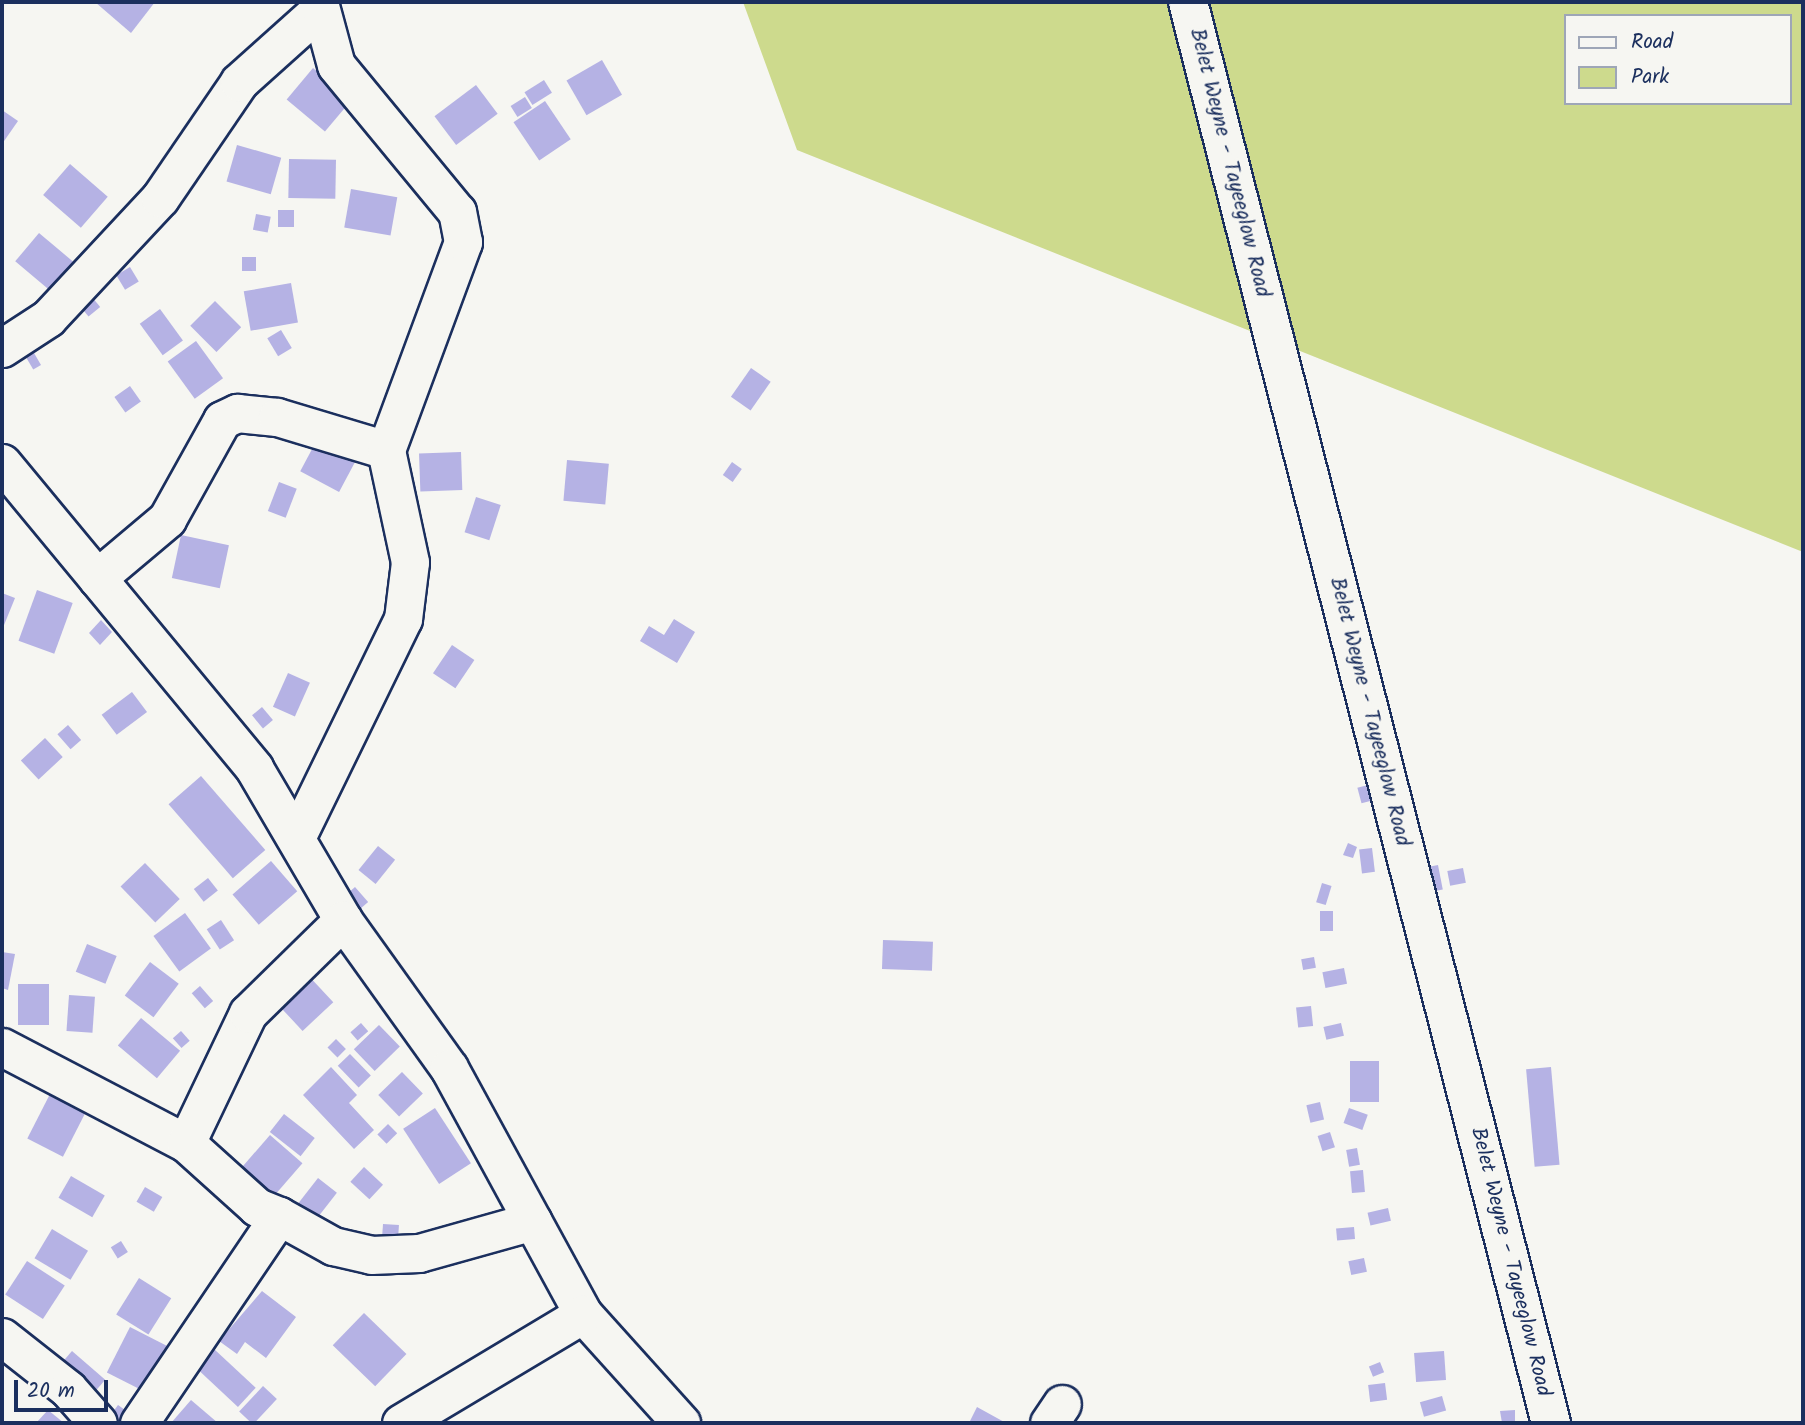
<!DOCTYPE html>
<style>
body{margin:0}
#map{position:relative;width:1805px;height:1425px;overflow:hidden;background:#f6f6f2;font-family:Kalam,sans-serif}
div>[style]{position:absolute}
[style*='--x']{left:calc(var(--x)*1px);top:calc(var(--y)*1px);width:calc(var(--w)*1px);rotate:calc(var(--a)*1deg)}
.green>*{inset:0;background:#cdda8d}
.building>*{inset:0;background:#b5b2e4;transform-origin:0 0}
.roads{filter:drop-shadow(2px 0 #1b2f5e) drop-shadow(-2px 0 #1b2f5e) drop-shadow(0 2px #1b2f5e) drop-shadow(0 -2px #1b2f5e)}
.minor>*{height:37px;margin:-18.5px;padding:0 18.5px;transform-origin:18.5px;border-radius:18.5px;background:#f6f6f2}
.major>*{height:38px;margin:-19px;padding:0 19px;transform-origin:19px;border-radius:19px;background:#f6f6f2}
span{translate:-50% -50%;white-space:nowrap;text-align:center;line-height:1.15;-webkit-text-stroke:5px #f6f6f2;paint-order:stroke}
.street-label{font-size:21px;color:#1b2f5e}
.frame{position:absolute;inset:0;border:4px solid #1b2f5e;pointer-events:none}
.legend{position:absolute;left:1564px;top:14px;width:228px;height:91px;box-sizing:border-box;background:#f6f6f2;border:2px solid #9ea6b7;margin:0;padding:9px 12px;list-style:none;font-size:21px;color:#1b2f5e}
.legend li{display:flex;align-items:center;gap:14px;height:35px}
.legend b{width:35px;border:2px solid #9ea6b7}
.scale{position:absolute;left:14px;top:1380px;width:94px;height:32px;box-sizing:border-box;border:4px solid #1b2f5e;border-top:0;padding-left:9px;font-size:21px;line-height:24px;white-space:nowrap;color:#1b2f5e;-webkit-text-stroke:5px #f6f6f2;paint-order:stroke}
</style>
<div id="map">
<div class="green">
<i style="clip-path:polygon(evenodd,743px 2px,1803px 2px,1803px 552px,797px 150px,743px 2px,1565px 16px,1789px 16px,1789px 103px,1565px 103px,1565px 16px)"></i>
</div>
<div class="building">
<i style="clip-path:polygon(95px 2px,155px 2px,131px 33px)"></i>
<i style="left:602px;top:60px;width:40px;height:41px;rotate:60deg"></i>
<i style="left:313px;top:68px;width:50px;height:41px;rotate:40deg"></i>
<i style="left:544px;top:80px;width:15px;height:23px;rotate:58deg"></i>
<i style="left:476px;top:85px;width:36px;height:52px;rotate:53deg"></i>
<i style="left:525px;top:97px;width:13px;height:17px;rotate:58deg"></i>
<i style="left:545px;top:101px;width:46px;height:38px;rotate:56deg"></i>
<i style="clip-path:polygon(2px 110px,18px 121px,2px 144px)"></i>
<i style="left:237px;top:145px;width:46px;height:38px;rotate:16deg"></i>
<i style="left:289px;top:159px;width:47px;height:39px;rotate:1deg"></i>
<i style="left:70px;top:164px;width:50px;height:41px;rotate:41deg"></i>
<i style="left:351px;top:189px;width:47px;height:39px;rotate:10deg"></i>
<i style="left:278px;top:210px;width:16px;height:17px"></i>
<i style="left:256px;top:214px;width:15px;height:16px;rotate:11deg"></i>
<i style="left:39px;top:233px;width:45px;height:37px;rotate:40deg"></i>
<i style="left:242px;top:257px;width:14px;height:14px"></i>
<i style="left:130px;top:267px;width:17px;height:16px;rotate:59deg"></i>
<i style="left:291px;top:283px;width:40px;height:48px;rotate:80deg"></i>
<i style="left:92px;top:297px;width:13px;height:15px;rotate:51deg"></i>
<i style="left:215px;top:301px;width:37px;height:35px;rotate:45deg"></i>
<i style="left:160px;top:309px;width:39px;height:25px;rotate:54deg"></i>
<i style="left:281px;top:330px;width:21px;height:16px;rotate:59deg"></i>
<i style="left:196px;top:341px;width:46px;height:35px;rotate:54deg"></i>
<i style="left:34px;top:353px;width:14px;height:9px;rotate:60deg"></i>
<i style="left:751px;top:368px;width:24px;height:35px;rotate:35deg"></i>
<i style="left:130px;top:386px;width:19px;height:19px;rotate:55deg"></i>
<i style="left:319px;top:436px;width:44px;height:40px;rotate:28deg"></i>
<i style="left:461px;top:452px;width:38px;height:42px;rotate:88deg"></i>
<i style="left:567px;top:460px;width:42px;height:41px;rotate:5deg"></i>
<i style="left:732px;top:462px;width:12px;height:16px;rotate:35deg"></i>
<i style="left:279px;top:482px;width:19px;height:31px;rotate:21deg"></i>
<i style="left:476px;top:497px;width:26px;height:37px;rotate:18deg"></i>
<i style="left:181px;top:535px;width:49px;height:44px;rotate:12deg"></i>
<i style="left:37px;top:590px;width:38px;height:54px;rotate:20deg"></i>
<i style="clip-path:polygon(2px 593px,15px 598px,2px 630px)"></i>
<i style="clip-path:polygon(674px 619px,695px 632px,677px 663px,640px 641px,649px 626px,664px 635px)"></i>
<i style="clip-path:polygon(101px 620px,112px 632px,100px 645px,89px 633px)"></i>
<i style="left:452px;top:645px;width:27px;height:34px;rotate:34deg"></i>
<i style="left:288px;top:673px;width:24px;height:37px;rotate:24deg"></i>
<i style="left:132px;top:692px;width:25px;height:38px;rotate:53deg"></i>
<i style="left:262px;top:707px;width:17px;height:13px;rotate:50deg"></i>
<i style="left:68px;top:725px;width:20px;height:14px;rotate:49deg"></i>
<i style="left:45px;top:738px;width:26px;height:33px;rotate:47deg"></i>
<i style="left:201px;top:776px;width:98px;height:43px;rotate:49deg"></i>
<i style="left:1368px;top:785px;width:16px;height:11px;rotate:75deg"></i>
<i style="clip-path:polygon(1348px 843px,1357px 847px,1353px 858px,1343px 855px)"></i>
<i style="left:378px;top:846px;width:22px;height:31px;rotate:39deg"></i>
<i style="left:1372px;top:848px;width:24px;height:13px;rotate:83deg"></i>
<i style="left:271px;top:861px;width:40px;height:51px;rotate:49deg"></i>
<i style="left:145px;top:863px;width:50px;height:34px;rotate:46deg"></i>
<i style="left:1438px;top:865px;width:25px;height:34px;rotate:79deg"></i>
<i style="left:1463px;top:868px;width:15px;height:16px;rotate:79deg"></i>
<i style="left:208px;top:878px;width:16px;height:18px;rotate:52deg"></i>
<i style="left:1322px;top:883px;width:10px;height:20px;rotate:17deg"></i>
<i style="left:355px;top:887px;width:20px;height:19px;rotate:49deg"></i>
<i style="left:1320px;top:911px;width:13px;height:20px"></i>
<i style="left:185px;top:913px;width:44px;height:39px;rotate:54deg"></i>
<i style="left:221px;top:920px;width:24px;height:17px;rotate:57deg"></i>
<i style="left:883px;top:940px;width:50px;height:29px;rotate:2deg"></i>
<i style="left:87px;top:944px;width:32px;height:30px;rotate:22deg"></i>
<i style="clip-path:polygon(2px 952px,15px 954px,8px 990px,2px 988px)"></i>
<i style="left:1314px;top:957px;width:11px;height:13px;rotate:80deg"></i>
<i style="left:150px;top:962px;width:36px;height:42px;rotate:37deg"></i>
<i style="left:1344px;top:968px;width:16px;height:22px;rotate:79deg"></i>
<i style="left:306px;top:973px;width:40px;height:42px;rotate:47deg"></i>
<i style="left:18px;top:984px;width:31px;height:41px"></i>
<i style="left:200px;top:986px;width:20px;height:11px;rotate:49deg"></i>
<i style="left:69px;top:995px;width:26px;height:36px;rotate:4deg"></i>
<i style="left:1311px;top:1006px;width:20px;height:15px;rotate:84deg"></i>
<i style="left:141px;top:1018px;width:51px;height:36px;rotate:40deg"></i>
<i style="left:361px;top:1023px;width:11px;height:14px;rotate:49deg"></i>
<i style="left:1341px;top:1023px;width:13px;height:18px;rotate:77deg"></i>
<i style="left:379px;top:1025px;width:30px;height:35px;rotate:46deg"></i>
<i style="left:181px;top:1031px;width:13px;height:11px;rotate:48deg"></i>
<i style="left:336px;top:1039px;width:14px;height:12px;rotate:45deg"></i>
<i style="left:350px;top:1054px;width:30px;height:17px;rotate:46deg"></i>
<i style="left:1350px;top:1061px;width:29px;height:41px"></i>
<i style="clip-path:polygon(331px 1067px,357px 1095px,349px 1103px,374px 1130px,354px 1149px,303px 1095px)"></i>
<i style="left:1551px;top:1067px;width:98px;height:25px;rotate:85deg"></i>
<i style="left:402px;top:1072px;width:30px;height:33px;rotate:46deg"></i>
<i style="left:50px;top:1094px;width:40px;height:50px;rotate:27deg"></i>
<i style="left:1320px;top:1102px;width:18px;height:14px;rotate:77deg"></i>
<i style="left:435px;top:1108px;width:66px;height:38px;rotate:57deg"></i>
<i style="left:1349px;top:1108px;width:20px;height:16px;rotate:20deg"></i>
<i style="left:284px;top:1114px;width:39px;height:23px;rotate:38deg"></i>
<i style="left:388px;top:1124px;width:13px;height:15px;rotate:45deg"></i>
<i style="left:1330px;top:1132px;width:16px;height:13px;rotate:72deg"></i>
<i style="left:270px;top:1135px;width:43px;height:51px;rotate:41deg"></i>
<i style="left:1357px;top:1148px;width:17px;height:11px;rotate:80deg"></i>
<i style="left:364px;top:1167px;width:26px;height:20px;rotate:43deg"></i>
<i style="left:1363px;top:1170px;width:22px;height:13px;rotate:85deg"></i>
<i style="left:71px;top:1176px;width:39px;height:25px;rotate:30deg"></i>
<i style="left:318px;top:1178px;width:24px;height:44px;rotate:38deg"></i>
<i style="left:145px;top:1187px;width:20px;height:17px;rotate:30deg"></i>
<i style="left:1388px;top:1208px;width:13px;height:21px;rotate:77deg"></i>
<i style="left:383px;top:1224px;width:16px;height:23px;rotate:4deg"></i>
<i style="left:1354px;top:1227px;width:12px;height:18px;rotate:85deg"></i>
<i style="left:52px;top:1229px;width:42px;height:34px;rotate:31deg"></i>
<i style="left:121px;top:1241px;width:13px;height:12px;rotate:58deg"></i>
<i style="left:1364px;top:1258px;width:14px;height:16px;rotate:78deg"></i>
<i style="left:27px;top:1261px;width:45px;height:40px;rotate:33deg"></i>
<i style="left:139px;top:1278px;width:38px;height:43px;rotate:32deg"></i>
<i style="clip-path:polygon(262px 1291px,296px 1317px,266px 1358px,245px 1342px,237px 1354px,219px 1341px)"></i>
<i style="left:364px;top:1313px;width:59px;height:45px;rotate:44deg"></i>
<i style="left:130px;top:1327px;width:51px;height:51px;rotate:27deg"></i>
<i style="left:214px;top:1349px;width:57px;height:26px;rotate:43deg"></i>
<i style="left:72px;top:1351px;width:44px;height:28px;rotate:41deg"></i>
<i style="left:1444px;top:1351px;width:29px;height:30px;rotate:86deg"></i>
<i style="left:1380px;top:1362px;width:11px;height:12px;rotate:68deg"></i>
<i style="left:1385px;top:1383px;width:17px;height:17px;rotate:83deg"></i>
<i style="left:263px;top:1386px;width:19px;height:35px;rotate:43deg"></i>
<i style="left:1442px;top:1396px;width:15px;height:23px;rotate:74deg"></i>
<i style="clip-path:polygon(191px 1400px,218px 1423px,171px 1423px)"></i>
<i style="clip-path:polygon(118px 1405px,135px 1417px,131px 1423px,107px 1420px)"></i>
<i style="clip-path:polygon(977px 1407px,1006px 1423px,969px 1423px)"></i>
<i style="clip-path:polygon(48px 1410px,64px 1423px,36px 1423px)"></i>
<i style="clip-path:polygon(1515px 1410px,1515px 1422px,1502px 1423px,1500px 1411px)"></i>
</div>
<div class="roads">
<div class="minor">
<i style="--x:2;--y:348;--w:55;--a:-33.1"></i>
<i style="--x:48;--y:318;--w:164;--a:-47"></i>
<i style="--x:160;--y:198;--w:140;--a:-55.7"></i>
<i style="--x:239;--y:82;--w:106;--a:-41.9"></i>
<i style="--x:2;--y:463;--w:396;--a:50.4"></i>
<i style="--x:254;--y:768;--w:176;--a:59.6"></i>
<i style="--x:343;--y:920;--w:182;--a:54.4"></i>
<i style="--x:449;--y:1068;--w:280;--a:61.4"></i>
<i style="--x:583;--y:1314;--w:147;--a:48"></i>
<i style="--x:97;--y:578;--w:92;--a:-40.1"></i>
<i style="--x:167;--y:519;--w:113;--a:-60.9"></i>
<i style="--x:222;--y:420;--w:17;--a:-25"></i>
<i style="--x:237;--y:413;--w:40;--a:5.7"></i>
<i style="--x:277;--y:417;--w:114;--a:16.8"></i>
<i style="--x:297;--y:836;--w:242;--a:-64"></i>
<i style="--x:403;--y:619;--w:57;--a:-83"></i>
<i style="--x:410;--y:562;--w:115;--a:-102.1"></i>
<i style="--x:386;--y:450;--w:222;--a:-69.7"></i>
<i style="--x:463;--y:242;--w:31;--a:-101"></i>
<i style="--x:457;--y:212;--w:190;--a:-129.5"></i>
<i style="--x:336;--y:65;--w:65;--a:-105.1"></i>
<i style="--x:2;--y:1047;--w:208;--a:27.6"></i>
<i style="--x:279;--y:1216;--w:24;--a:-158"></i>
<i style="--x:257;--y:1207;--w:96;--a:-138"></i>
<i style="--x:186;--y:1143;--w:144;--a:-64.5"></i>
<i style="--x:248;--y:1013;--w:133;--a:-44.4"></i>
<i style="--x:2;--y:1337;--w:84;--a:38.2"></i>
<i style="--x:68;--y:1389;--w:45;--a:48.6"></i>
<i style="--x:139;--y:1423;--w:250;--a:-55.9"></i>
<i style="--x:279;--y:1216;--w:62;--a:29.1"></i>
<i style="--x:333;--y:1246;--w:39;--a:13"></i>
<i style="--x:371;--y:1255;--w:48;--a:-2.4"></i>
<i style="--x:419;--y:1253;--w:118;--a:-15.7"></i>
<i style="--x:401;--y:1423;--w:212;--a:-30.9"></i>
<i style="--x:1049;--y:1423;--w:23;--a:-56"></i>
</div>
<div class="major">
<i style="--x:1188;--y:2;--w:1467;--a:75.67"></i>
</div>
</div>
<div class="street-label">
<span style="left:1229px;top:163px;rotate:76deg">Belet Weyne - Tayeeglow Road</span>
<span style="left:1369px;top:712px;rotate:76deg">Belet Weyne - Tayeeglow Road</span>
<span style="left:1510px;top:1262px;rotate:76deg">Belet Weyne - Tayeeglow Road</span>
</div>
<div class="frame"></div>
<ul class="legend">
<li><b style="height:9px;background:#f6f6f2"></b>Road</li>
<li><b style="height:19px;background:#cdda8d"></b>Park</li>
</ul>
<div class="scale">20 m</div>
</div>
